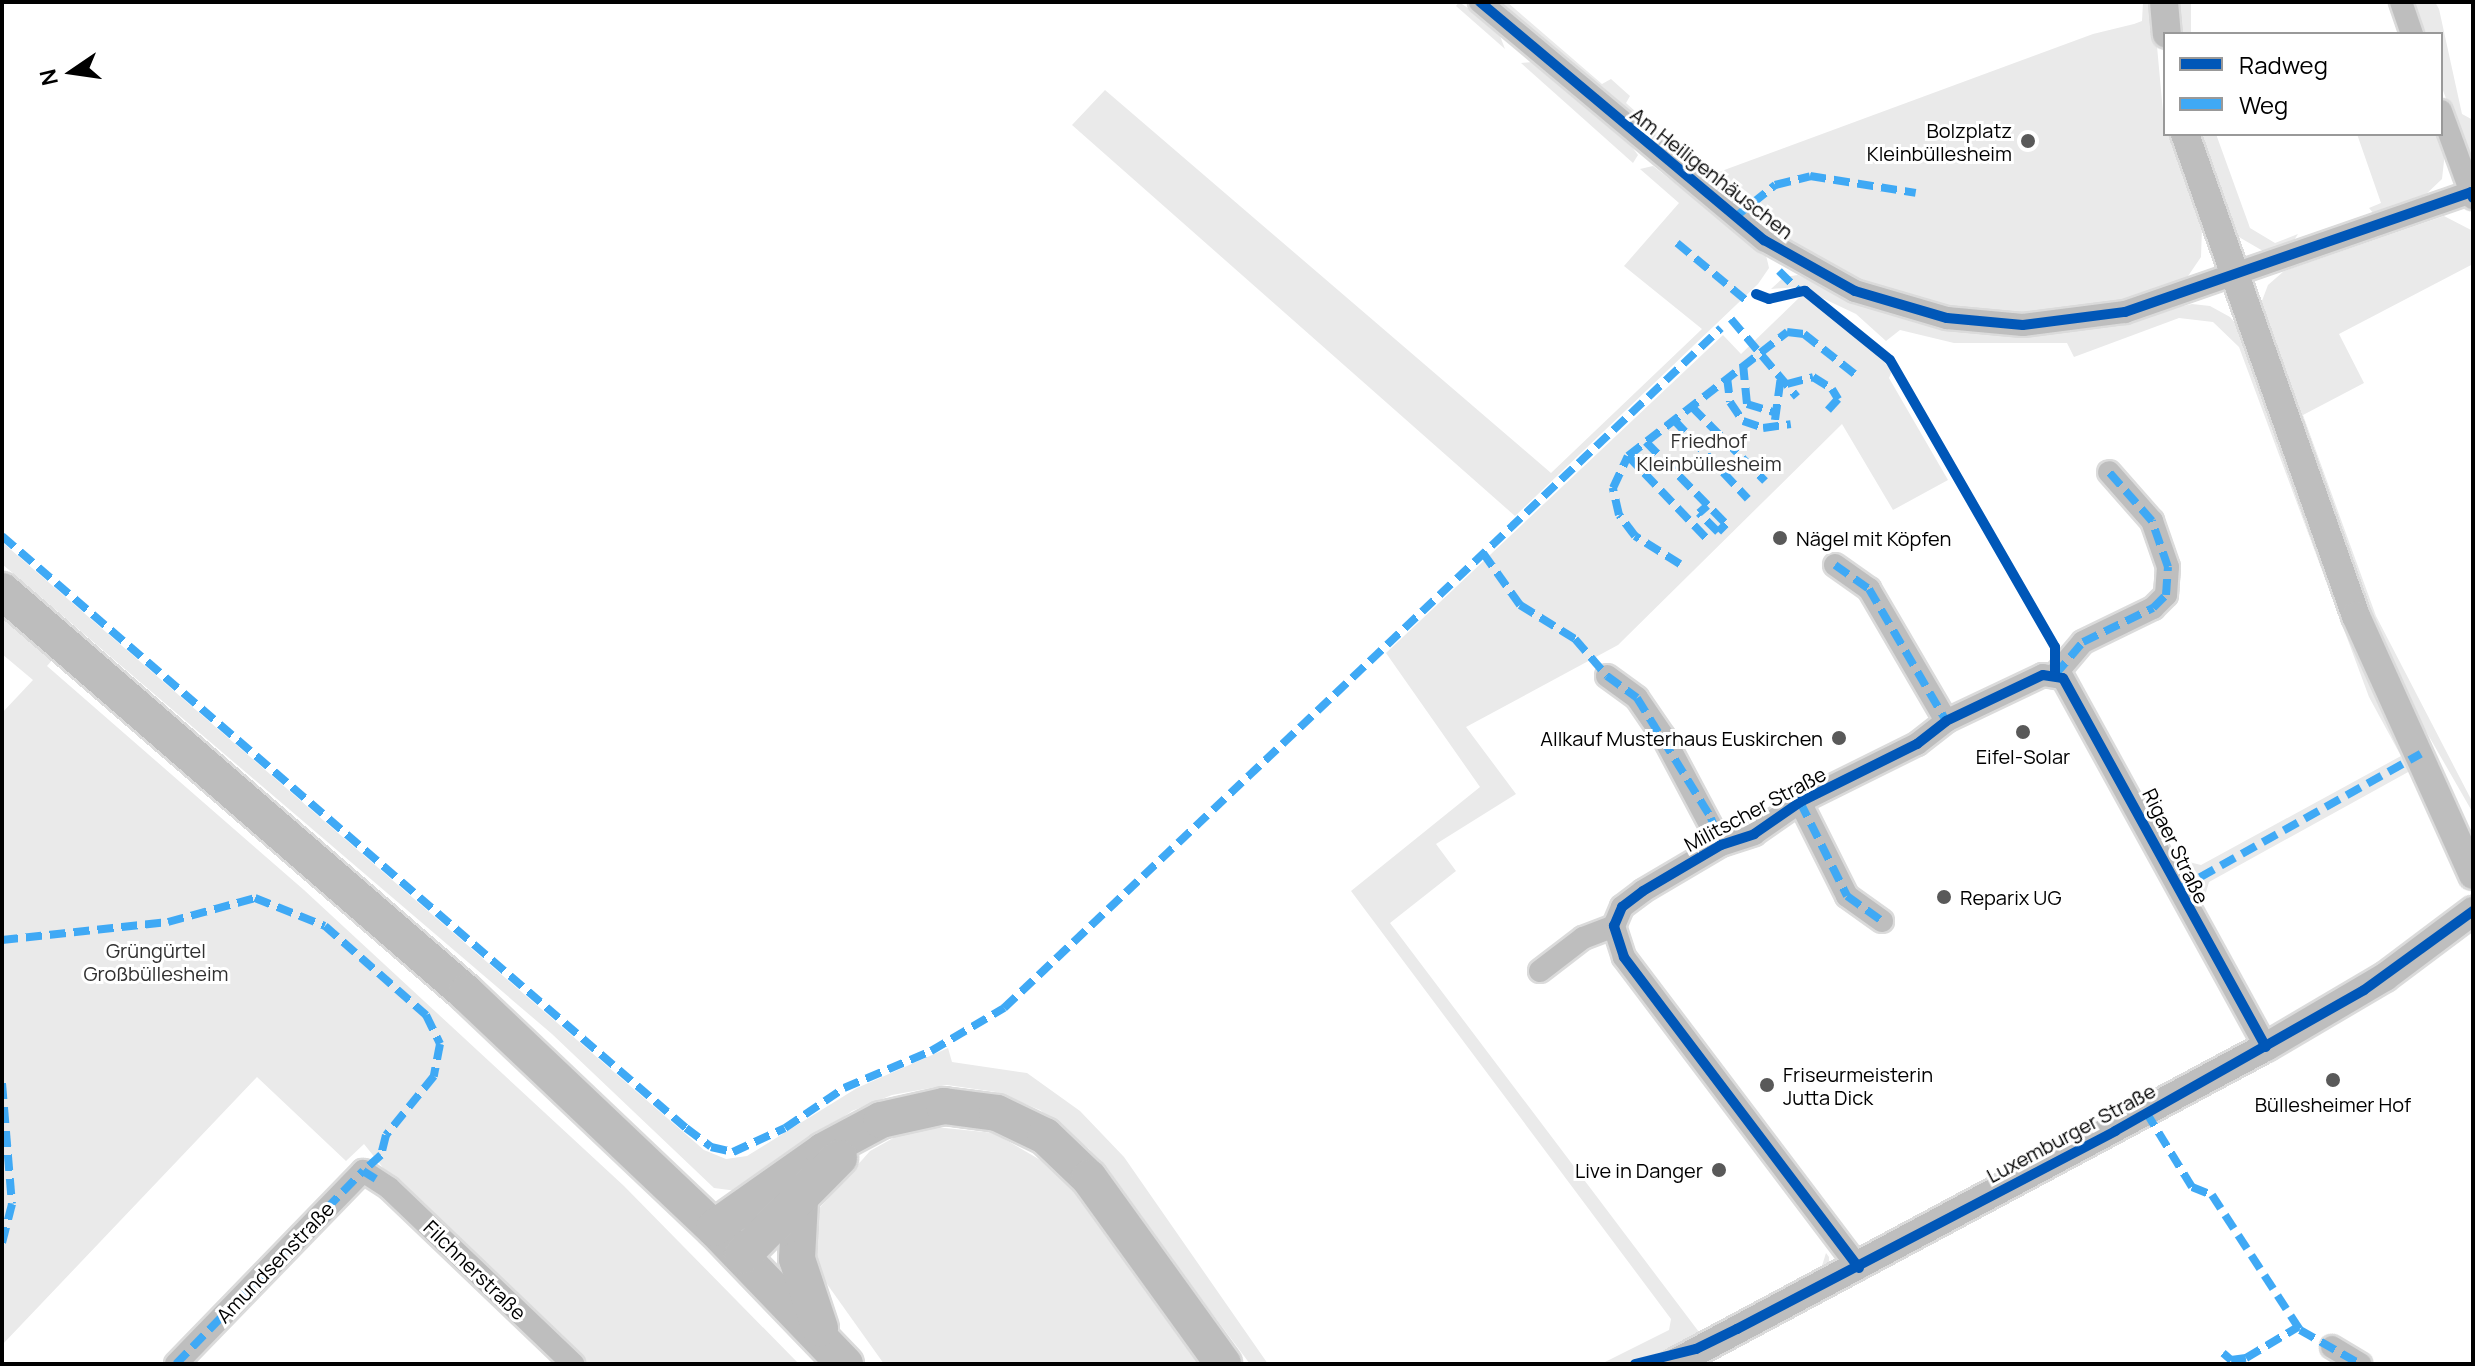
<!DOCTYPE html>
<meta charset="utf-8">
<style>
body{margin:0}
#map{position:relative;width:2475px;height:1366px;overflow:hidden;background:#fff;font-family:Manrope,sans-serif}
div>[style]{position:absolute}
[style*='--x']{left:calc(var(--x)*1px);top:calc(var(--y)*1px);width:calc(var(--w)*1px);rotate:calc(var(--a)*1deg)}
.green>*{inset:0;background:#eaeaea;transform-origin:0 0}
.roads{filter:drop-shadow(2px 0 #dbdbdb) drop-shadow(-2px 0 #dbdbdb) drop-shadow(0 2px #dbdbdb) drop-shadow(0 -2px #dbdbdb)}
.minor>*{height:22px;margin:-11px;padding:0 11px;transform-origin:11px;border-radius:11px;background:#bebebe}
.tertiary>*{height:28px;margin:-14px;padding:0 14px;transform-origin:14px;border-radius:14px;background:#bebebe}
.primary>*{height:36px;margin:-18px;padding:0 18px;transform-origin:18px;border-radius:18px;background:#bdbdbd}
.quiet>*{height:8px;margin-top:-4px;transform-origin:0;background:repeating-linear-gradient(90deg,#3fa9f5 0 16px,transparent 0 24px)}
.cycleway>*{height:10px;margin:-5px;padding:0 5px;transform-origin:5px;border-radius:5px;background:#0057b8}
.dots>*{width:22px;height:22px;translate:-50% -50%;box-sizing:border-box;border:4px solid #fff;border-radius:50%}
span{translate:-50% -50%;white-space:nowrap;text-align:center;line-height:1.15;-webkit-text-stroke:6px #fff;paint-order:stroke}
.poi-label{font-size:20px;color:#000}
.right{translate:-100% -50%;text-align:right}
.left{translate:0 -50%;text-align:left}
.street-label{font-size:20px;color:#000}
.park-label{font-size:20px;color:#303030}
.frame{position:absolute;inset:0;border:4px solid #000;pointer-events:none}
.legend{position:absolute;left:2163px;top:32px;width:280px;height:104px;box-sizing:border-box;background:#fff;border:2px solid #999;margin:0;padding:10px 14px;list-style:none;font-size:24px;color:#000}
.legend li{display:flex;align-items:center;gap:16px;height:40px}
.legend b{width:40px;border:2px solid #999}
.north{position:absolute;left:32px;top:32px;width:80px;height:80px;-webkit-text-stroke:6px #fff;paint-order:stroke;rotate:257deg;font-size:22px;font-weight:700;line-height:32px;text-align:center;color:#000}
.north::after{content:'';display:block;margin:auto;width:28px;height:36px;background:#000;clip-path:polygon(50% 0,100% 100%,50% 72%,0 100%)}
</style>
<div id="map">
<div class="green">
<i style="clip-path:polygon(1459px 2px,1497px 28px,1505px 49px,1456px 6px)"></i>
<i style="clip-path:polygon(1496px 2px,1507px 2px,1602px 84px,1611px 79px,1630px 96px,1626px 103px,1708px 176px,2093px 34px,2134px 24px,2142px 21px,2143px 2px,2153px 2px,2165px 134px,2174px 134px,2202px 227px,2201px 257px,2186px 279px,2125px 302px,2051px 312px,1993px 314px,1929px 304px,1869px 285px,1801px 252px,1758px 223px)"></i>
<i style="left:2176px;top:2px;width:15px;height:32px"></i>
<i style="clip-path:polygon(2410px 2px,2435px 2px,2439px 9px,2462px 114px,2473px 120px,2473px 172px,2441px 85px,2441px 34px,2422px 34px)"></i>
<i style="clip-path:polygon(1532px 62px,1632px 147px,1638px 155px,1633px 163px,1521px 63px)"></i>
<i style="clip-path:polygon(1105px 90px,1551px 473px,1702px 329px,1624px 266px,1679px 203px,1640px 169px,1653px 166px,1766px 255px,1769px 268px,1758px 284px,1515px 516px,1072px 125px)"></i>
<i style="clip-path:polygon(2197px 134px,2216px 134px,2250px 228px,2275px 243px,2298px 234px,2291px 245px,2263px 251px,2232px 233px)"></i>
<i style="clip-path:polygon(2357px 134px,2439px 134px,2445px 152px,2442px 179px,2422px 198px,2374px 214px,2369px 208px,2381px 203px)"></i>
<i style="clip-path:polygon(2444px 216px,2473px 231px,2473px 264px,2339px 334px,2364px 383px,2303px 415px,2376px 616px,2473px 803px,2473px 813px,2388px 665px,2260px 306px,2268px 285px,2284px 271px)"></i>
<i style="clip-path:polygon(1798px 275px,1869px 308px,1978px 333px,2061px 333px,2192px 304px,2210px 306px,2230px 317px,2239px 327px,2402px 758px,2411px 768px,2442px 837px,2410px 771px,2209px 882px,2204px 899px,2181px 860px,2201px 865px,2401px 756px,2369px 697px,2239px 347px,2213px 322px,2179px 318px,2074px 357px,2067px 343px,1954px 343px,1900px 330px,1886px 341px,1856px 314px,1799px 287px,1771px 289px,1784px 277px)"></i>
<i style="clip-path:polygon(1804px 293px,1885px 360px,1892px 371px,1889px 378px,1948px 480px,1893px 510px,1842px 424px,1618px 645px,1466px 727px,1516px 794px,1436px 844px,1456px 871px,1390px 923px,1699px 1332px,1821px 1269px,1826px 1253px,1829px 1257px,1829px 1267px,1678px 1347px,1629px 1364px,1601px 1364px,1669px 1330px,1671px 1319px,1351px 891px,1480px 787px,1386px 653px,1723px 335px,1741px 354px)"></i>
<i style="clip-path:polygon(2px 542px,704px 1150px,726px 1159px,747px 1156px,857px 1088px,948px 1048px,952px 1062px,1027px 1073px,1080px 1111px,1124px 1157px,1268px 1364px,1250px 1364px,1089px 1149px,1040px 1110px,996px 1092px,947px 1085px,892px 1095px,852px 1111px,737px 1191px,714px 1188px,552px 1034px,2px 564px)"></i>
<i style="clip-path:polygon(2px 616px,53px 659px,47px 666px,304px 890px,624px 1186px,799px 1364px,585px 1364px,388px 1174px,364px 1144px,346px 1161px,257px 1077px,2px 1345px,2px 713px,33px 680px,2px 654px)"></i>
<i style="clip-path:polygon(935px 1127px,994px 1133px,1054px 1168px,1098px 1220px,1201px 1364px,884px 1364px,817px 1270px,812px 1254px,816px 1212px,870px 1151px,895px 1137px)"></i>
</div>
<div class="roads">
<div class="minor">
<i style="--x:1480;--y:2;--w:371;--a:40"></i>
<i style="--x:1764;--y:240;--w:104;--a:29.3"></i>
<i style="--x:1855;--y:291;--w:96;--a:16.4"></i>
<i style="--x:1947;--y:318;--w:76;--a:5.3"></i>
<i style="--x:2023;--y:325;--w:103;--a:-7.3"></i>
<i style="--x:2125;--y:312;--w:366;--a:-19.1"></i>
<i style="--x:2401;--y:2;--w:34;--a:71"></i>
<i style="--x:2441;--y:111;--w:93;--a:69.8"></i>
<i style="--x:1835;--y:565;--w:42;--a:35.2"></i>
<i style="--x:1869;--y:589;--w:153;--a:59.7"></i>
<i style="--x:2055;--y:675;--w:43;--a:-49.7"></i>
<i style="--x:2083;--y:642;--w:78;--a:-25.9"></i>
<i style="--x:2153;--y:608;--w:18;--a:-45"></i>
<i style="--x:2166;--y:595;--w:28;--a:-86"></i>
<i style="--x:2168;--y:567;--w:49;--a:-109.2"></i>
<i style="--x:2152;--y:521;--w:65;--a:-131.3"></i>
<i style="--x:1607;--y:676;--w:37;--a:36"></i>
<i style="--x:1637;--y:698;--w:46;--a:55.6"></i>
<i style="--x:1663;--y:736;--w:123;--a:62"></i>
<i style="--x:1800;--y:802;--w:105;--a:63.4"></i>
<i style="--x:1847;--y:896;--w:43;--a:35.5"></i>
<i style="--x:1540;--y:971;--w:54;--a:-37.5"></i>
<i style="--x:1583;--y:938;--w:33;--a:-21"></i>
<i style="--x:1859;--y:1268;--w:390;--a:-127.1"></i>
<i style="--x:1624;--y:957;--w:33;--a:-108"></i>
<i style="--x:1614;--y:926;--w:21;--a:-67"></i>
<i style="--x:1622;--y:907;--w:26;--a:-37"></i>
<i style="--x:1643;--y:891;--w:91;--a:-30.5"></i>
<i style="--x:1721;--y:845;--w:35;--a:-18"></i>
<i style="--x:1754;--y:834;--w:56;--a:-34.8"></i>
<i style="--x:1800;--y:802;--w:131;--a:-26.4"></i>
<i style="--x:1917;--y:744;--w:37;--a:-38"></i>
<i style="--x:1946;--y:721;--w:107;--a:-25.4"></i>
<i style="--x:2043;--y:675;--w:20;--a:9"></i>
<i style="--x:2063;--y:678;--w:421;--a:61.2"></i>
<i style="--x:2332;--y:1347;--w:33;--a:31"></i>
<i style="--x:176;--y:1364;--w:269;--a:-45.9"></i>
<i style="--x:363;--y:1171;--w:31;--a:33"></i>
<i style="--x:389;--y:1188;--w:255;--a:43.7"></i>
</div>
<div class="tertiary">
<i style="--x:2164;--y:2;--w:32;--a:85"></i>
<i style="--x:2185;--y:134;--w:511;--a:70.47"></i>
<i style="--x:2356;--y:616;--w:284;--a:65.7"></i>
<i style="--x:1673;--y:1364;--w:672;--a:-28.13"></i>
<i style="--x:2266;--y:1047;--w:138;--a:-30.5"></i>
<i style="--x:2385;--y:977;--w:110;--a:-36.9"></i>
</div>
<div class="primary">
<i style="--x:2;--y:591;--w:614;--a:40.9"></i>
<i style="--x:466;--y:993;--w:342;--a:43.5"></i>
<i style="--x:714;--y:1228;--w:189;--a:46.1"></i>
<i style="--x:800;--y:1201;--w:58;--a:93"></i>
<i style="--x:797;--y:1259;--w:73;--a:71.6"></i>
<i style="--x:714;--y:1228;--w:133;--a:-35.2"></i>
<i style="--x:823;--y:1151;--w:66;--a:-28.1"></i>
<i style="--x:881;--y:1120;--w:65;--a:-12.5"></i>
<i style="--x:944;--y:1106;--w:53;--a:7.5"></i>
<i style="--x:997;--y:1113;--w:53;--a:25.6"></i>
<i style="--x:1045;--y:1136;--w:61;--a:43.7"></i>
<i style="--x:1089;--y:1178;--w:229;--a:54.2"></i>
<i style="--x:742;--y:1256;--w:138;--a:-45.3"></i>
</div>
</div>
<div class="quiet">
<i style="--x:1734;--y:218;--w:53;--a:-38.8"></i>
<i style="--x:1775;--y:185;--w:36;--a:-14"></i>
<i style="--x:1810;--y:176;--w:107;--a:9.1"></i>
<i style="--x:1677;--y:243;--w:92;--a:39.7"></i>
<i style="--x:1779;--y:271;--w:28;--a:45"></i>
<i style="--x:1731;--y:319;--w:102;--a:49.8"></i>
<i style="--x:1743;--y:364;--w:40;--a:84.3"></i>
<i style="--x:1747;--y:404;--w:30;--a:17"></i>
<i style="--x:1727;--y:377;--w:25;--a:83"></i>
<i style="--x:1730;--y:402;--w:23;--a:56"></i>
<i style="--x:1743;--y:421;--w:21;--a:19"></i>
<i style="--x:1763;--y:428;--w:28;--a:-8"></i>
<i style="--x:1787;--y:384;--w:27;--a:-15"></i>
<i style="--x:1813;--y:377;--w:22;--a:32"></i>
<i style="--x:1832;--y:389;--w:12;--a:59"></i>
<i style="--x:1838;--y:399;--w:15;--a:132"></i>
<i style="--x:1692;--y:407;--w:104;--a:45.4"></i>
<i style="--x:1674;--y:420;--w:108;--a:46.9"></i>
<i style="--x:1775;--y:420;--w:44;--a:-82.2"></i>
<i style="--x:1646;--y:442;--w:115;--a:45.7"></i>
<i style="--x:1726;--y:524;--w:11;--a:135"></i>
<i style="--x:1718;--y:532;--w:27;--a:-135"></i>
<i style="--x:1699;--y:513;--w:11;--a:-41"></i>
<i style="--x:1628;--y:456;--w:115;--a:46.4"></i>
<i style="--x:2;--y:536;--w:905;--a:40.88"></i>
<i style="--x:686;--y:1128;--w:31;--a:37"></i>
<i style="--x:711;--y:1147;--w:23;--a:13"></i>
<i style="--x:733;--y:1152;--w:57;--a:-24.8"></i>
<i style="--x:785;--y:1128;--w:71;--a:-34.1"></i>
<i style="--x:844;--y:1088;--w:95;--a:-23"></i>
<i style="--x:931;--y:1051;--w:85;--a:-30.5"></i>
<i style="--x:1004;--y:1008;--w:988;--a:-43.48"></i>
<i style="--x:1483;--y:553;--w:64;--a:54.6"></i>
<i style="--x:1520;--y:605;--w:65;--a:31.7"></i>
<i style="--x:1575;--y:639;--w:49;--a:49.1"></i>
<i style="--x:1607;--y:676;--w:37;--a:36"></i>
<i style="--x:1637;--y:698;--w:141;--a:58.3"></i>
<i style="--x:1711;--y:818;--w:29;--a:70"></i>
<i style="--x:1680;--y:564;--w:53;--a:-148.1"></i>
<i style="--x:1635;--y:536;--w:26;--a:-127"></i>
<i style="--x:1619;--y:515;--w:28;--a:-103"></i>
<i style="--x:1613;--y:488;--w:35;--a:-65"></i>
<i style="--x:1628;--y:456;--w:202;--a:-37.9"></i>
<i style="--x:1787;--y:332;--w:17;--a:7"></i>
<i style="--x:1804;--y:334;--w:68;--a:38.4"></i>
<i style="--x:1835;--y:565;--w:42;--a:35.2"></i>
<i style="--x:1869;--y:589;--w:153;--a:59.7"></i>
<i style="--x:2055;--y:675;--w:43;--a:-49.7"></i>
<i style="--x:2083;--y:642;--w:78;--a:-25.9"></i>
<i style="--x:2153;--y:608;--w:18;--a:-45"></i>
<i style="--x:2166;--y:595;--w:28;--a:-86"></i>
<i style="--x:2168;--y:567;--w:49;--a:-109.2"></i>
<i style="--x:2152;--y:521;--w:65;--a:-131.3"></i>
<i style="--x:1800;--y:802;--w:105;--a:63.4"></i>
<i style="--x:1847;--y:896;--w:43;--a:35.5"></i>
<i style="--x:2179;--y:889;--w:277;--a:-29.2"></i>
<i style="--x:2;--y:940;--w:167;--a:-6.2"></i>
<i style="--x:168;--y:922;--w:90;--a:-15.4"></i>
<i style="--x:255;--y:898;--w:75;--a:21.8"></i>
<i style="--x:325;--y:926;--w:135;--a:41.4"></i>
<i style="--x:426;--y:1015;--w:32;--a:64"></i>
<i style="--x:440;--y:1044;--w:33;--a:101"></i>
<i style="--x:434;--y:1076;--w:76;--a:129.1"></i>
<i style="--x:386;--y:1135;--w:21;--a:104"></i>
<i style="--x:381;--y:1155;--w:24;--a:138"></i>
<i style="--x:2;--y:1083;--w:121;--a:85.3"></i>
<i style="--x:12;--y:1204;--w:40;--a:104.4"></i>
<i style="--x:2146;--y:1112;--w:88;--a:58.5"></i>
<i style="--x:2192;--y:1187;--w:22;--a:22"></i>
<i style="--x:2212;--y:1195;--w:161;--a:56.9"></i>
<i style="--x:2300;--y:1330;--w:69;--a:29.5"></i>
<i style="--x:2223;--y:1353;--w:11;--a:41"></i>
<i style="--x:2231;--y:1360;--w:15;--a:-8"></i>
<i style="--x:2246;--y:1358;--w:61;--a:-30.8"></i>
<i style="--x:176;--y:1364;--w:269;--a:-45.9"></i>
<i style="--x:363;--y:1171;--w:15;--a:32"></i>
</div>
<div class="cycleway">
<i style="--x:1480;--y:2;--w:371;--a:40"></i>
<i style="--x:1764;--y:240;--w:104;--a:29.3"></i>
<i style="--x:1855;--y:291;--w:96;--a:16.4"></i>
<i style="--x:1947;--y:318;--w:76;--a:5.3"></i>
<i style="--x:2023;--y:325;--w:103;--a:-7.3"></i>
<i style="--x:2125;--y:312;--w:366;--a:-19.1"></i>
<i style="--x:2471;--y:192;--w:6;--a:72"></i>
<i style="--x:1756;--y:294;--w:14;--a:21"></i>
<i style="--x:1769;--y:299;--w:37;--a:-13"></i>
<i style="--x:1805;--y:291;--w:109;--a:39.1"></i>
<i style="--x:1890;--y:360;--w:331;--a:60.1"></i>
<i style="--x:2055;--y:647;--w:28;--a:90"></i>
<i style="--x:1859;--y:1268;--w:390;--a:-127.1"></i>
<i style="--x:1624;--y:957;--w:33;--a:-108"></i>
<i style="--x:1614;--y:926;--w:21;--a:-67"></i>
<i style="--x:1622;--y:907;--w:26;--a:-37"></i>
<i style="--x:1643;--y:891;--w:91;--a:-30.5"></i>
<i style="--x:1721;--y:845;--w:35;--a:-18"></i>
<i style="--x:1754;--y:834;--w:56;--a:-34.8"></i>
<i style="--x:1800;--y:802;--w:131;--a:-26.4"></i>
<i style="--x:1917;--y:744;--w:37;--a:-38"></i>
<i style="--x:1946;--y:721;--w:107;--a:-25.4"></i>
<i style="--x:2043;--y:675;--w:20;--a:9"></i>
<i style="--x:2063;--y:678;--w:421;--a:61.2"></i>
<i style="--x:1635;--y:1364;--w:63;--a:-13.8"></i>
<i style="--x:1696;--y:1349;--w:46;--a:-26"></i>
<i style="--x:1737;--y:1329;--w:427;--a:-27.6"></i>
<i style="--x:2115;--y:1131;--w:286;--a:-29.5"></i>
<i style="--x:2364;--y:990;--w:135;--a:-35.9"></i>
</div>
<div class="dots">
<i style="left:2028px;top:141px;background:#595959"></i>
<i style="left:1780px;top:538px;background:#595959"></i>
<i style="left:2023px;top:732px;background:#595959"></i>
<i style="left:1839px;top:738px;background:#595959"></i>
<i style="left:1944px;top:897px;background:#595959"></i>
<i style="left:2333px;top:1080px;background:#595959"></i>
<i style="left:1767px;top:1085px;background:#595959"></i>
<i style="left:1719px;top:1170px;background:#595959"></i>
</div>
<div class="poi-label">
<span class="right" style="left:2012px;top:142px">Bolzplatz<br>Kleinbüllesheim</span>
<span class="left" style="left:1796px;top:538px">Nägel mit Köpfen</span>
<span class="right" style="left:1823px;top:738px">Allkauf Musterhaus Euskirchen</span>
<span style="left:2023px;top:756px">Eifel-Solar</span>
<span class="left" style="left:1960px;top:897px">Reparix UG</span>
<span class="left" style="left:1783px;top:1086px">Friseurmeisterin<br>Jutta Dick</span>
<span style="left:2333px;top:1104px">Büllesheimer Hof</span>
<span class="right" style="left:1703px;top:1170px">Live in Danger</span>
</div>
<div class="street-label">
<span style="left:1712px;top:173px;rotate:38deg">Am Heiligenhäuschen</span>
<span style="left:1755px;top:809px;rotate:-28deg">Militscher Straße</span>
<span style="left:2176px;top:846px;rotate:64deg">Rigaer Straße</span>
<span style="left:2071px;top:1133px;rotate:-28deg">Luxemburger Straße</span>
<span style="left:275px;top:1262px;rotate:-46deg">Amundsenstraße</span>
<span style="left:475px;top:1270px;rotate:44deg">Filchnerstraße</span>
</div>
<div class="park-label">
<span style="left:1709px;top:452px">Friedhof<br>Kleinbüllesheim</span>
<span style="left:156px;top:962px">Grüngürtel<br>Großbüllesheim</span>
</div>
<div class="frame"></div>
<ul class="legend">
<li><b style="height:10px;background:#0057b8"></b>Radweg</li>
<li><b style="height:10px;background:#3fa9f5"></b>Weg</li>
</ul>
<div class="north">N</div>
</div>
